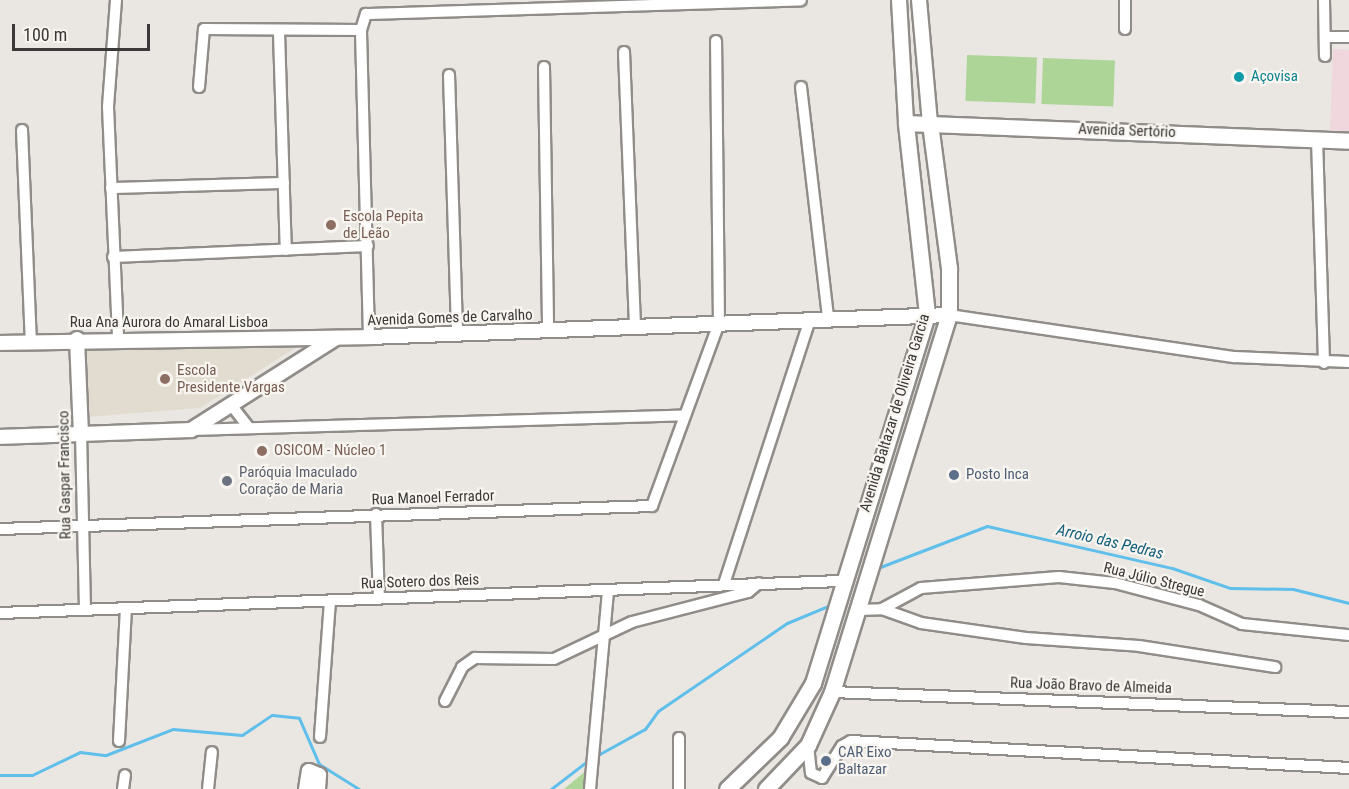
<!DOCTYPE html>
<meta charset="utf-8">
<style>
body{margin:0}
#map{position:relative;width:1349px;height:789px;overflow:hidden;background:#eae7e3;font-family:"Roboto Condensed",sans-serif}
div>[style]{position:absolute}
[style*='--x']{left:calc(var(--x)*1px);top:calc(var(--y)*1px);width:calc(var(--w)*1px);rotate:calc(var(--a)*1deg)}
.commercial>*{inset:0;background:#f0d6dd}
.built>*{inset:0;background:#e2dbd0}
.green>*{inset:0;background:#aed598;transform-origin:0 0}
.stream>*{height:3px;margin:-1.5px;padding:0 1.5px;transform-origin:1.5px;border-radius:1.5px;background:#5fbfea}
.roads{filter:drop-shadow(2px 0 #908d89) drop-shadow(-2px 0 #908d89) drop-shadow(0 2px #908d89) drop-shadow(0 -2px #908d89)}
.street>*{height:10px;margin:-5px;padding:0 5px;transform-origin:5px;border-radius:5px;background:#fff}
.secondary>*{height:14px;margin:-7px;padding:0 7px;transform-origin:7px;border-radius:7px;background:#fff}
.primary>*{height:15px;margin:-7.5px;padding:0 7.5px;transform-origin:7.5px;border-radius:7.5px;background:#fff}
.dots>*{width:16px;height:16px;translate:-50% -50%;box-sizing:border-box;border:3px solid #f8f5f0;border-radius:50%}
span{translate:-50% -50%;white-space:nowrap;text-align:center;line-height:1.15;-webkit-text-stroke:4.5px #f8f5f0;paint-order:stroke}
.culture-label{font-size:15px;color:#0d838f}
.left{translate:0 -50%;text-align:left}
.street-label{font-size:15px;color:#3a3937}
.education-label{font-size:15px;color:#785e54}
.worship-label{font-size:15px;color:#5b616d}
.service-label{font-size:15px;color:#4e5e75}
.water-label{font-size:16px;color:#145f7c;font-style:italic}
.scale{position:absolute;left:12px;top:24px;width:138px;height:27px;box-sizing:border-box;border:3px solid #3a3937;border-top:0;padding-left:8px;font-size:18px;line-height:21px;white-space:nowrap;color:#3a3937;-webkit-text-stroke:4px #f8f5f0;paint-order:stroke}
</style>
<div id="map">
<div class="commercial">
<i style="clip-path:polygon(1333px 49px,1349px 50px,1349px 132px,1330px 131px)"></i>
</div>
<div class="built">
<i style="clip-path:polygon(303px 343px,200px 408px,88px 417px,82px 350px)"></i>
</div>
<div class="green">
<i style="left:967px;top:55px;width:70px;height:46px;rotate:2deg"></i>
<i style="left:1043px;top:58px;width:72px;height:46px;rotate:2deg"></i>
<i style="clip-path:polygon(587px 770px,585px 789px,564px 789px)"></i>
</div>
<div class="stream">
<i style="--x:875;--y:569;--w:120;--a:-21"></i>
<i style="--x:987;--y:526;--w:190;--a:12.8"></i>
<i style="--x:1172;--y:568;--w:61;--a:19"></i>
<i style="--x:1230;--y:588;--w:63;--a:0.9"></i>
<i style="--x:1293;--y:589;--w:58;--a:14"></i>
<i style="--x:596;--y:756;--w:56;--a:-28.9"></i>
<i style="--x:645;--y:729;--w:22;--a:-54"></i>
<i style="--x:658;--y:711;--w:156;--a:-34.3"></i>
<i style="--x:787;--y:623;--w:44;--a:-22.5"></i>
<i style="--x:0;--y:775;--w:32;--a:0"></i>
<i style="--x:32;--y:775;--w:53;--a:-25.6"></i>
<i style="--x:80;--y:752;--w:26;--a:7"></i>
<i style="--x:106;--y:755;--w:72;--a:-21.2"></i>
<i style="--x:173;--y:729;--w:69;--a:5"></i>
<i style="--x:242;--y:735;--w:36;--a:-34"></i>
<i style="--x:272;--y:715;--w:27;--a:6"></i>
<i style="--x:299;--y:718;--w:50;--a:66.5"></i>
<i style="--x:319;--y:764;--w:47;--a:32"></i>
<i style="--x:551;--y:789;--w:49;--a:-37.6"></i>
</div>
<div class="roads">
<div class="street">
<i style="--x:116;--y:0;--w:107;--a:94.3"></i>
<i style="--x:108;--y:107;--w:231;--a:87.5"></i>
<i style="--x:1324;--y:0;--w:56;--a:89"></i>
<i style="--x:1125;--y:29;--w:29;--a:-90"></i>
<i style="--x:279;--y:33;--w:217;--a:88.2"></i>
<i style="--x:1325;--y:37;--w:24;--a:0"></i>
<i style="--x:624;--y:52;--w:275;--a:87.7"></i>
<i style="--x:544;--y:67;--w:264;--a:89.1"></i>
<i style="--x:449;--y:75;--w:259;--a:88.2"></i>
<i style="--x:199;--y:87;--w:58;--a:-85.1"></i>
<i style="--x:204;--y:29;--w:157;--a:0.4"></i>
<i style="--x:801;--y:87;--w:233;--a:83.3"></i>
<i style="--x:22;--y:130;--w:212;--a:87.6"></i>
<i style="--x:1317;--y:139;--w:224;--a:88.2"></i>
<i style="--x:111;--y:188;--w:173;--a:-1.7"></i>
<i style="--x:113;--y:257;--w:255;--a:-2.5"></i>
<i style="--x:949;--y:315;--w:289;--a:8.4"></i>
<i style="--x:1235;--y:357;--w:114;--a:2.5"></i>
<i style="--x:369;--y:337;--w:307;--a:-91.5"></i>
<i style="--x:361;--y:30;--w:17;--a:-73"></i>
<i style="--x:366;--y:14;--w:435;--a:-1.8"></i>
<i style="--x:232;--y:406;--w:28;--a:52"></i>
<i style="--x:192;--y:430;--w:493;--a:-1.7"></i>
<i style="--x:81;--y:433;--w:177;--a:88.7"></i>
<i style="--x:376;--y:514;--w:84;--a:88"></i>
<i style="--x:0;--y:529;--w:652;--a:-2.02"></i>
<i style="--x:652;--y:506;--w:195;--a:-69.9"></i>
<i style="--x:719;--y:323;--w:282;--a:-90.6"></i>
<i style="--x:724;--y:584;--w:279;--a:-72"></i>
<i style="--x:882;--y:609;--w:44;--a:-28.3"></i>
<i style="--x:921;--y:588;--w:138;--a:-4.6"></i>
<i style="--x:1059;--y:577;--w:56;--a:6.1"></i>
<i style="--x:1115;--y:583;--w:87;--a:14.7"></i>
<i style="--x:1199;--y:605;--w:47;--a:23.8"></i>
<i style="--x:1242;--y:624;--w:108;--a:5.9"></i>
<i style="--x:858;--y:610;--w:24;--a:-2"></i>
<i style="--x:882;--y:609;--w:41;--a:19.7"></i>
<i style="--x:921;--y:623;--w:106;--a:8.1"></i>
<i style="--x:1026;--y:638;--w:113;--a:4"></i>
<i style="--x:1139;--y:646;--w:138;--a:8.8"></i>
<i style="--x:0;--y:613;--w:842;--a:-2.18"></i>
<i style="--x:832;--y:692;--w:517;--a:2.22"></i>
<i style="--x:445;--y:701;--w:38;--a:-63"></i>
<i style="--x:462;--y:667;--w:16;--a:-35"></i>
<i style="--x:475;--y:658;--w:79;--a:0.7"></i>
<i style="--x:554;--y:659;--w:86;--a:-25.4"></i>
<i style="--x:632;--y:622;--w:120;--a:-14.5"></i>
<i style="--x:748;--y:592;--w:14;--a:-39"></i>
<i style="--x:320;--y:737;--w:136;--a:-85.8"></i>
<i style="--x:679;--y:738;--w:51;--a:90"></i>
<i style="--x:119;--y:741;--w:132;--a:-87"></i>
<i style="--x:808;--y:745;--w:28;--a:84"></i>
<i style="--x:811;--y:773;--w:12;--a:24"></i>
<i style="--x:822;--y:778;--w:38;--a:-58"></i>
<i style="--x:842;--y:746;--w:10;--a:-29"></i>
<i style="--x:851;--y:741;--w:499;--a:3.1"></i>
<i style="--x:123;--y:789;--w:14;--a:-82"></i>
<i style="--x:208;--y:789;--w:37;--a:-84"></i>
<i style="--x:590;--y:789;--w:198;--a:-84.8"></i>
</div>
<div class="secondary">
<i style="--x:899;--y:0;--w:123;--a:86.7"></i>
<i style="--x:919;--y:0;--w:123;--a:84.9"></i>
<i style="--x:77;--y:339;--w:94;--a:87.6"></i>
<i style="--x:0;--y:343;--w:369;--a:-0.9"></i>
<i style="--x:369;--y:337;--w:580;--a:-2.17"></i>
<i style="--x:0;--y:437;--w:191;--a:-2.1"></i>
<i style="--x:191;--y:430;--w:172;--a:-32.4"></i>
<i style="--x:306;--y:789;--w:18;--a:-81"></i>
<i style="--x:309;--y:771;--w:11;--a:22"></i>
<i style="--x:319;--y:775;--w:14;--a:94"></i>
</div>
<div class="primary">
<i style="--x:727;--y:789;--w:74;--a:-43.9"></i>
<i style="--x:780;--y:738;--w:64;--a:-59"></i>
<i style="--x:813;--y:683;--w:386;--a:-72.8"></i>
<i style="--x:927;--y:314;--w:192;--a:-96.3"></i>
<i style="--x:906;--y:123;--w:443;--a:2.3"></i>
<i style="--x:766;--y:789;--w:61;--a:-46.3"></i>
<i style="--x:808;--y:745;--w:58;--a:-65.6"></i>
<i style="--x:832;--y:692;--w:395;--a:-72.8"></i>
<i style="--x:949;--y:315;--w:47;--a:-90"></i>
<i style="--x:949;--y:268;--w:146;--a:-97.5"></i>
</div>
</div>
<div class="dots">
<i style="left:1239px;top:77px;background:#0f9aa8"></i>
<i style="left:331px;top:225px;background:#8d6e63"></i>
<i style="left:165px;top:379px;background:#8d6e63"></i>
<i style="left:262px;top:451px;background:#8d6e63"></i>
<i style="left:954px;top:475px;background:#5c6f8a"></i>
<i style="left:227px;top:481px;background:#6b7280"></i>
<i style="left:826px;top:761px;background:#5c6f8a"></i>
</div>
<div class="culture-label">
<span class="left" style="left:1251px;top:77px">Açovisa</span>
</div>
<div class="street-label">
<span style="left:1127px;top:131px;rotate:2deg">Avenida Sertório</span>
<span style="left:450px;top:318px;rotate:-2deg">Avenida Gomes de Carvalho</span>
<span style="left:169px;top:323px">Rua Ana Aurora do Amaral Lisboa</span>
<span style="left:895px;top:413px;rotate:-73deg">Avenida Baltazar de Oliveira Garcia</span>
<span style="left:65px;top:475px;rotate:-91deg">Rua Gaspar Francisco</span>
<span style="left:433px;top:498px;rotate:-2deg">Rua Manoel Ferrador</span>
<span style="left:1154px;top:580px;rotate:14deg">Rua Júlio Stregue</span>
<span style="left:420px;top:582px;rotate:-2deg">Rua Sotero dos Reis</span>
<span style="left:1091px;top:686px;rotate:2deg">Rua João Bravo de Almeida</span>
</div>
<div class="education-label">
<span class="left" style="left:343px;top:225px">Escola Pepita<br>de Leão</span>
<span class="left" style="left:177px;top:379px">Escola<br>Presidente Vargas</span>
<span class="left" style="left:274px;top:451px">OSICOM - Núcleo 1</span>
</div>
<div class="worship-label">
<span class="left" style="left:239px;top:481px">Paróquia Imaculado<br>Coração de Maria</span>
</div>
<div class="service-label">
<span class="left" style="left:966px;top:475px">Posto Inca</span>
<span class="left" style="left:838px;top:761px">CAR Eixo<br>Baltazar</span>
</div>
<div class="water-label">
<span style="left:1110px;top:542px;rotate:13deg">Arroio das Pedras</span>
</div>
<div class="scale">100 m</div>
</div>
